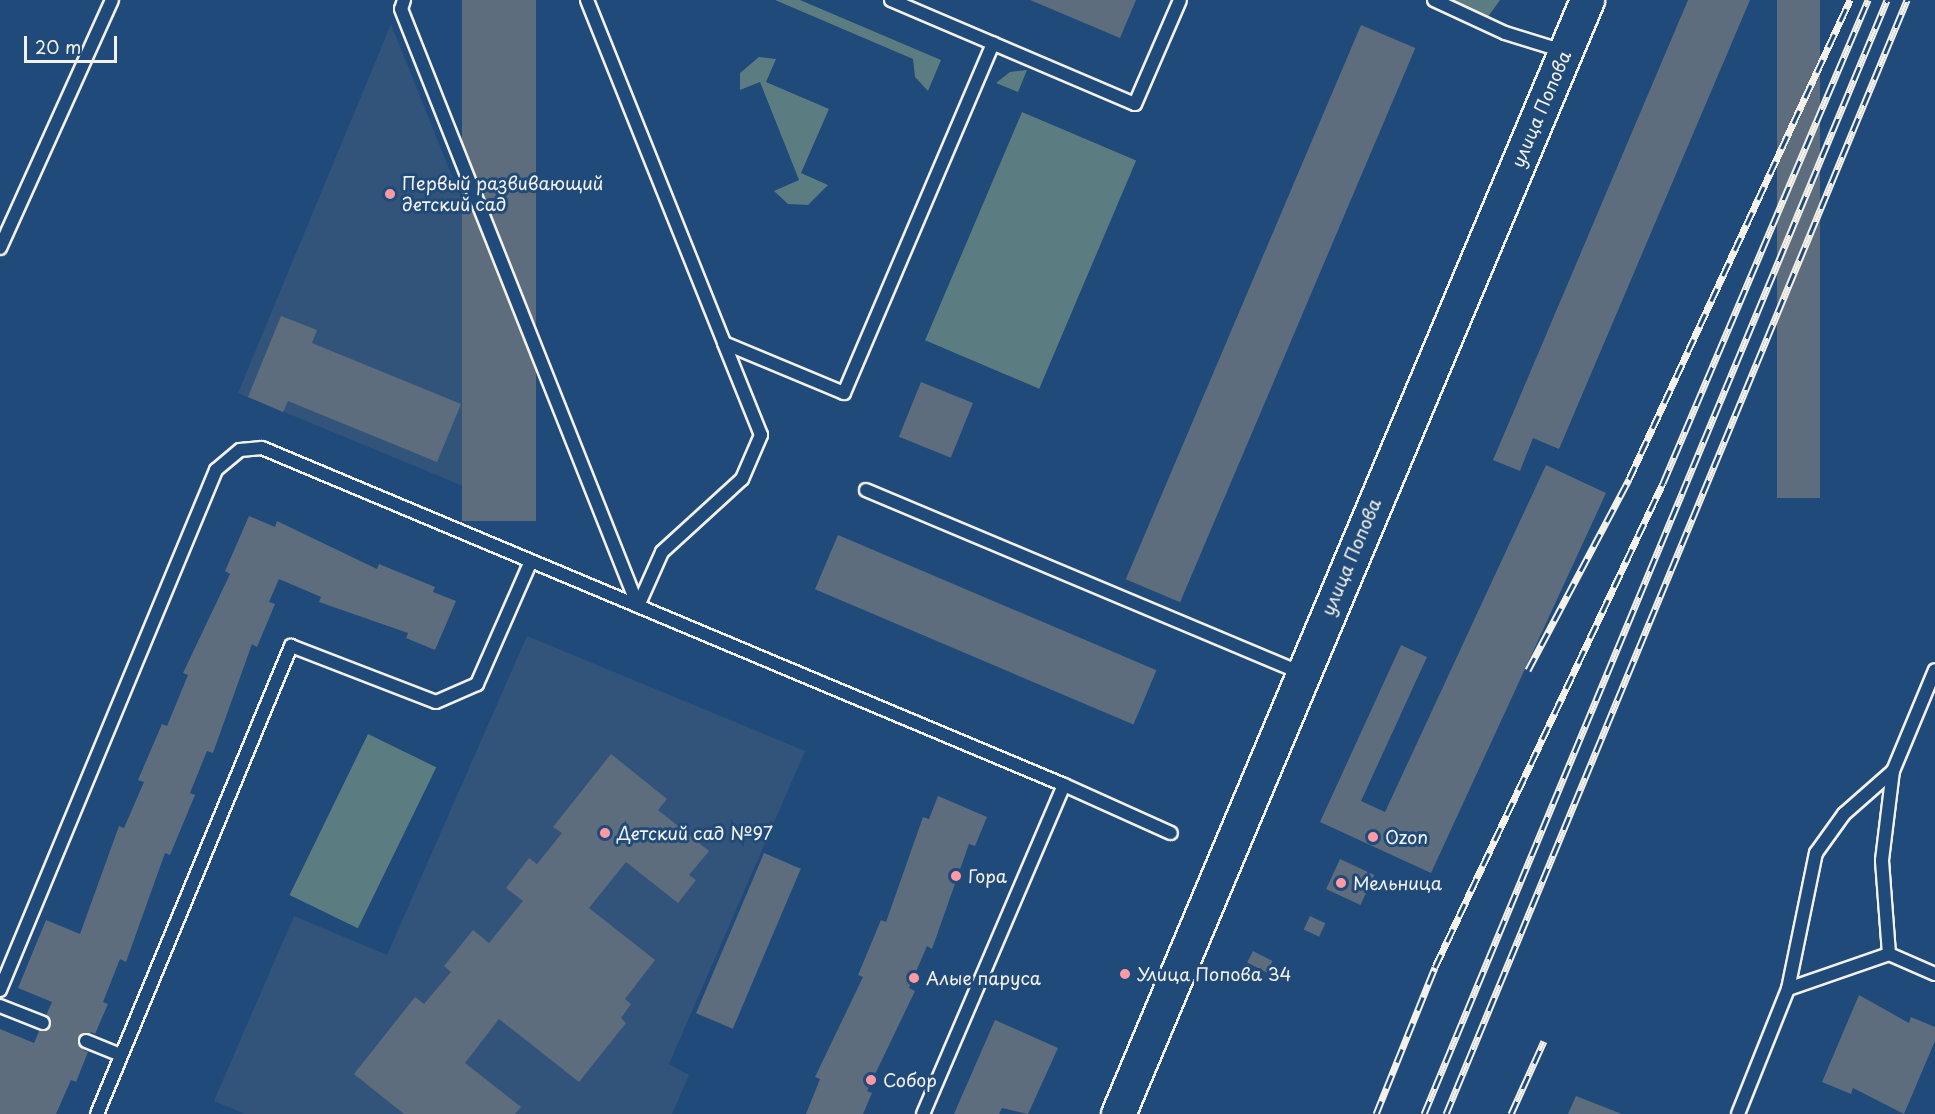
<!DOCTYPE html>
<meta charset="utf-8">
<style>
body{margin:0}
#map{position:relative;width:1935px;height:1114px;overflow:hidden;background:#1f4a7a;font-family:"Playpen Sans",sans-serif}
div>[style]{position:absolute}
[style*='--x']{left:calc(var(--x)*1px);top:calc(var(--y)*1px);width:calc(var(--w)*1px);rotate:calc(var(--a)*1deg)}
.built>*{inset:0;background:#32547b}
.green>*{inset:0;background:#5b7c80;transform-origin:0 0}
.building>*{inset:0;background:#5d6d7d;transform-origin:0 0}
.roads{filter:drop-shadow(2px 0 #f4f1e8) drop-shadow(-2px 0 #f4f1e8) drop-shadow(0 2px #f4f1e8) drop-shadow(0 -2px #f4f1e8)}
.lane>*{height:12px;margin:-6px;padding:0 6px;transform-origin:6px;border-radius:6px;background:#1f4a7a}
.secondary>*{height:33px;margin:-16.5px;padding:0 16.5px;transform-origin:16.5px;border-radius:16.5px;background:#1f4a7a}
.rail>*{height:7px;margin-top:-3.5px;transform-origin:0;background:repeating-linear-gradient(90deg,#1f4a7a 0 14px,#f4f1e8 0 28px);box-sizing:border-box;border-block:2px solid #f4f1e8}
.dots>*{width:16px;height:16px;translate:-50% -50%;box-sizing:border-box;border:3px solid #1f4a7a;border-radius:50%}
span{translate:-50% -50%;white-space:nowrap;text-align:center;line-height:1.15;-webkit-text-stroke:6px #1f4a7a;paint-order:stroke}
.street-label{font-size:18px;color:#f4f1e8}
.poi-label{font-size:18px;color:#f4f1e8}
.left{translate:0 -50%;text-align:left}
.scale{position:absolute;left:24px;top:36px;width:93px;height:27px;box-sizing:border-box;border:3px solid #f4f1e8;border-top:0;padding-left:8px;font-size:18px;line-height:21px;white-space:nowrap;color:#f4f1e8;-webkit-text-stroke:4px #1f4a7a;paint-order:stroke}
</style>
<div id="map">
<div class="built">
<i style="clip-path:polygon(391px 24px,527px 363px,475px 491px,238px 393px)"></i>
<i style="clip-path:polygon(527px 636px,805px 751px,669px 1064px,689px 1075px,672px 1114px,245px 1114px,214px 1101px,294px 916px,387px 955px)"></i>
</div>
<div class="green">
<i style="clip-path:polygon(775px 0,800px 0,941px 60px,928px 91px,915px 77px,913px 59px)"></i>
<i style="clip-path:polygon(1440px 0,1500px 0,1485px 21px)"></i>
<i style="clip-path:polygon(759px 57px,776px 59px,766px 82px,829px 109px,801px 173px,828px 185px,808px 205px,788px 204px,774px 191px,799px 180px,760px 82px,740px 90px,740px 73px)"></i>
<i style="clip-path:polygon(1027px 70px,1018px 92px,996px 83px,1010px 72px)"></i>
<i style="left:1022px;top:112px;width:124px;height:248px;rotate:23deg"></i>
<i style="left:368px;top:734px;width:76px;height:179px;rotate:26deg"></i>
</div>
<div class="building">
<i style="left:462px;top:0;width:74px;height:521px"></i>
<i style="clip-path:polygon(1030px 0,1136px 0,1120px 38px)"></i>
<i style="clip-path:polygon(1688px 0,1750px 0,1559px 449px,1533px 438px,1520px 471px,1493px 460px)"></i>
<i style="left:1777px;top:0;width:43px;height:498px"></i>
<i style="left:1361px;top:25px;width:59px;height:602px;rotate:23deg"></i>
<i style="clip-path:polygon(281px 316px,317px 330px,312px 343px,461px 404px,437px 462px,288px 401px,283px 412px,248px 397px)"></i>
<i style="left:921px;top:382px;width:56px;height:59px;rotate:22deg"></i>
<i style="clip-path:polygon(1546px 465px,1606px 493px,1431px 873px,1320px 822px,1401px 645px,1427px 657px,1361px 801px,1385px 812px)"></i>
<i style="clip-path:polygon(249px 516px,275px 527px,277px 521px,377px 569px,379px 564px,435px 587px,433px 592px,456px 601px,435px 650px,406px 638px,408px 633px,319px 602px,321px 597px,279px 579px,269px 602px,275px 604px,257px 647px,252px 644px,213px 753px,207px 751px,190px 793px,195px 795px,170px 855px,165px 853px,126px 962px,120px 959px,103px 1002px,108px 1004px,95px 1034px,91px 1032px,86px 1041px,83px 1050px,88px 1052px,76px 1082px,71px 1080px,56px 1114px,0 1114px,0 1029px,34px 1043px,52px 1002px,18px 988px,46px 920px,80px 934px,119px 826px,124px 828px,144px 782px,138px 780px,162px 724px,167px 726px,188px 675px,183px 673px,230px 574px,225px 571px)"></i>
<i style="left:838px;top:535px;width:346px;height:59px;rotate:23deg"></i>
<i style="clip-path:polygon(611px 754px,667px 799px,658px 810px,709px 851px,689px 875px,696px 880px,678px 903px,626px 862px,589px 908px,655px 960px,625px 999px,631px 1004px,621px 1018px,626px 1023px,579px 1082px,499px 1019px,465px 1063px,521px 1107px,515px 1114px,404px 1114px,354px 1074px,415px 997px,424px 1004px,451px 972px,444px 966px,473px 930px,489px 943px,523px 901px,506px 888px,529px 858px,537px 864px,562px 833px,553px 827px)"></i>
<i style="clip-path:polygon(938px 796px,987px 817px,975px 846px,969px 844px,932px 949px,927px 946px,909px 988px,915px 991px,867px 1091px,872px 1093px,863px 1114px,806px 1114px,820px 1079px,815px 1077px,863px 977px,858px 975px,881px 920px,886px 922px,923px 817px,929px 819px)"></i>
<i style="left:764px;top:853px;width:40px;height:174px;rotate:23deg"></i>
<i style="left:1340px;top:859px;width:38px;height:33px;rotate:25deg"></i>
<i style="left:1310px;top:916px;width:17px;height:15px;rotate:25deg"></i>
<i style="left:1253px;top:951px;width:22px;height:13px;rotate:27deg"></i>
<i style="clip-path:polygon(1859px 995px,1909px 1023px,1911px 1017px,1935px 1027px,1935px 1041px,1904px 1114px,1853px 1088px,1851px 1094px,1822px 1082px)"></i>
<i style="clip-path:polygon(995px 1020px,1058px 1048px,1028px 1114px,1002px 1108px,999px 1114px,954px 1114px)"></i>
<i style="clip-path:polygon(1576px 1096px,1622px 1114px,1568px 1114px)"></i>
</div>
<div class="roads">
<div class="lane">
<i style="--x:404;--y:0;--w:9;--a:108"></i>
<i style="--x:401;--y:9;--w:642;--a:68.35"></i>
<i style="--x:587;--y:0;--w:369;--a:68.2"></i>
<i style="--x:724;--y:343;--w:130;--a:22.6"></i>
<i style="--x:844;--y:393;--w:380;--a:-66.9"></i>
<i style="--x:891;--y:0;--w:265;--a:23.1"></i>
<i style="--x:1135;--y:104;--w:113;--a:-66.6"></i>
<i style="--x:1434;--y:0;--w:78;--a:24.9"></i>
<i style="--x:1505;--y:33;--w:61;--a:17.2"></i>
<i style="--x:0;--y:248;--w:272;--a:-65.7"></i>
<i style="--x:866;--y:490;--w:473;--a:22.8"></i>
<i style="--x:638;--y:606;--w:59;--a:-66"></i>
<i style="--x:662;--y:552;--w:108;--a:-42.4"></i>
<i style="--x:742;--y:479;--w:48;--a:-66.6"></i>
<i style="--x:761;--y:435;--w:99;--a:-111.9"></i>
<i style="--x:1889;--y:954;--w:94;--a:-94.3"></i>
<i style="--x:1882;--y:860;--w:90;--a:-83"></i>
<i style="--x:1788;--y:989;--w:107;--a:-19.1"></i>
<i style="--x:1889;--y:954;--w:50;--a:23.5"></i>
<i style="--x:0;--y:990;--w:563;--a:-67.44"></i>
<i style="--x:216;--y:470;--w:31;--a:-40"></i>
<i style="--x:240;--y:450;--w:22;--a:-5"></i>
<i style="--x:262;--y:448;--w:870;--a:22.79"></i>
<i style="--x:0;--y:1006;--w:46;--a:21.6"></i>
<i style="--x:86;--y:1041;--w:38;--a:22"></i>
<i style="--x:97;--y:1114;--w:507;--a:-67.48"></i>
<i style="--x:291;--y:646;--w:155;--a:21.1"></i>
<i style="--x:436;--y:702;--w:45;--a:-23.7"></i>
<i style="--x:477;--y:684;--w:134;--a:-66.3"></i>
<i style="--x:923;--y:1114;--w:358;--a:-66.8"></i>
<i style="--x:1064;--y:785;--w:117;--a:24.2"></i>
<i style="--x:1738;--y:1114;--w:135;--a:-68.2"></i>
<i style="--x:1788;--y:989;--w:139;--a:-78.4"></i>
<i style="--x:1816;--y:853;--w:48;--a:-54.3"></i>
<i style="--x:1844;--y:814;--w:65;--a:-41.3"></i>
<i style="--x:1893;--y:771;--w:109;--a:-67.4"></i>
</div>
<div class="secondary">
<i style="--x:1118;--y:1114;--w:1209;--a:-67.17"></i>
</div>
</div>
<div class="rail">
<i style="--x:1528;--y:670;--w:216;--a:-62.1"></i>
<i style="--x:1629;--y:479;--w:528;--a:-65.23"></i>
<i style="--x:1376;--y:1114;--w:158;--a:-68.1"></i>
<i style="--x:1435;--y:967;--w:535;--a:-64.78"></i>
<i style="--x:1663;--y:483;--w:525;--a:-67"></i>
<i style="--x:1424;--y:1114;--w:1206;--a:-67.43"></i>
<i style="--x:1446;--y:1114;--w:1206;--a:-67.52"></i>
<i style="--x:1511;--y:1114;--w:80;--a:-65.7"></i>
</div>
<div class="dots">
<i style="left:390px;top:194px;background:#ff9aa2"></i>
<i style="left:605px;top:833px;background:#ff9aa2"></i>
<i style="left:1373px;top:837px;background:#ff9aa2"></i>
<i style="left:956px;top:876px;background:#ff9aa2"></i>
<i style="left:1341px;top:883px;background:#ff9aa2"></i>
<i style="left:1125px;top:974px;background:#ff9aa2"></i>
<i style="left:914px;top:978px;background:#ff9aa2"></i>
<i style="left:871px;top:1080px;background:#ff9aa2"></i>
</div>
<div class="street-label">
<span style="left:1541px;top:109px;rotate:-67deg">улица Попова</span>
<span style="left:1351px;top:557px;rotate:-67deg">улица Попова</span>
</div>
<div class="poi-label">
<span class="left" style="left:402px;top:194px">Первый развивающий<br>детский сад</span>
<span class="left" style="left:617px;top:833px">Детский сад №97</span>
<span class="left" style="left:1385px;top:837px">Ozon</span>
<span class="left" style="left:968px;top:876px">Гора</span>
<span class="left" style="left:1353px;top:883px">Мельница</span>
<span class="left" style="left:1137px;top:974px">Улица Попова 34</span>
<span class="left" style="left:926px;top:978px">Алые паруса</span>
<span class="left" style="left:883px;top:1080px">Собор</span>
</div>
<div class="scale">20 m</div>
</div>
